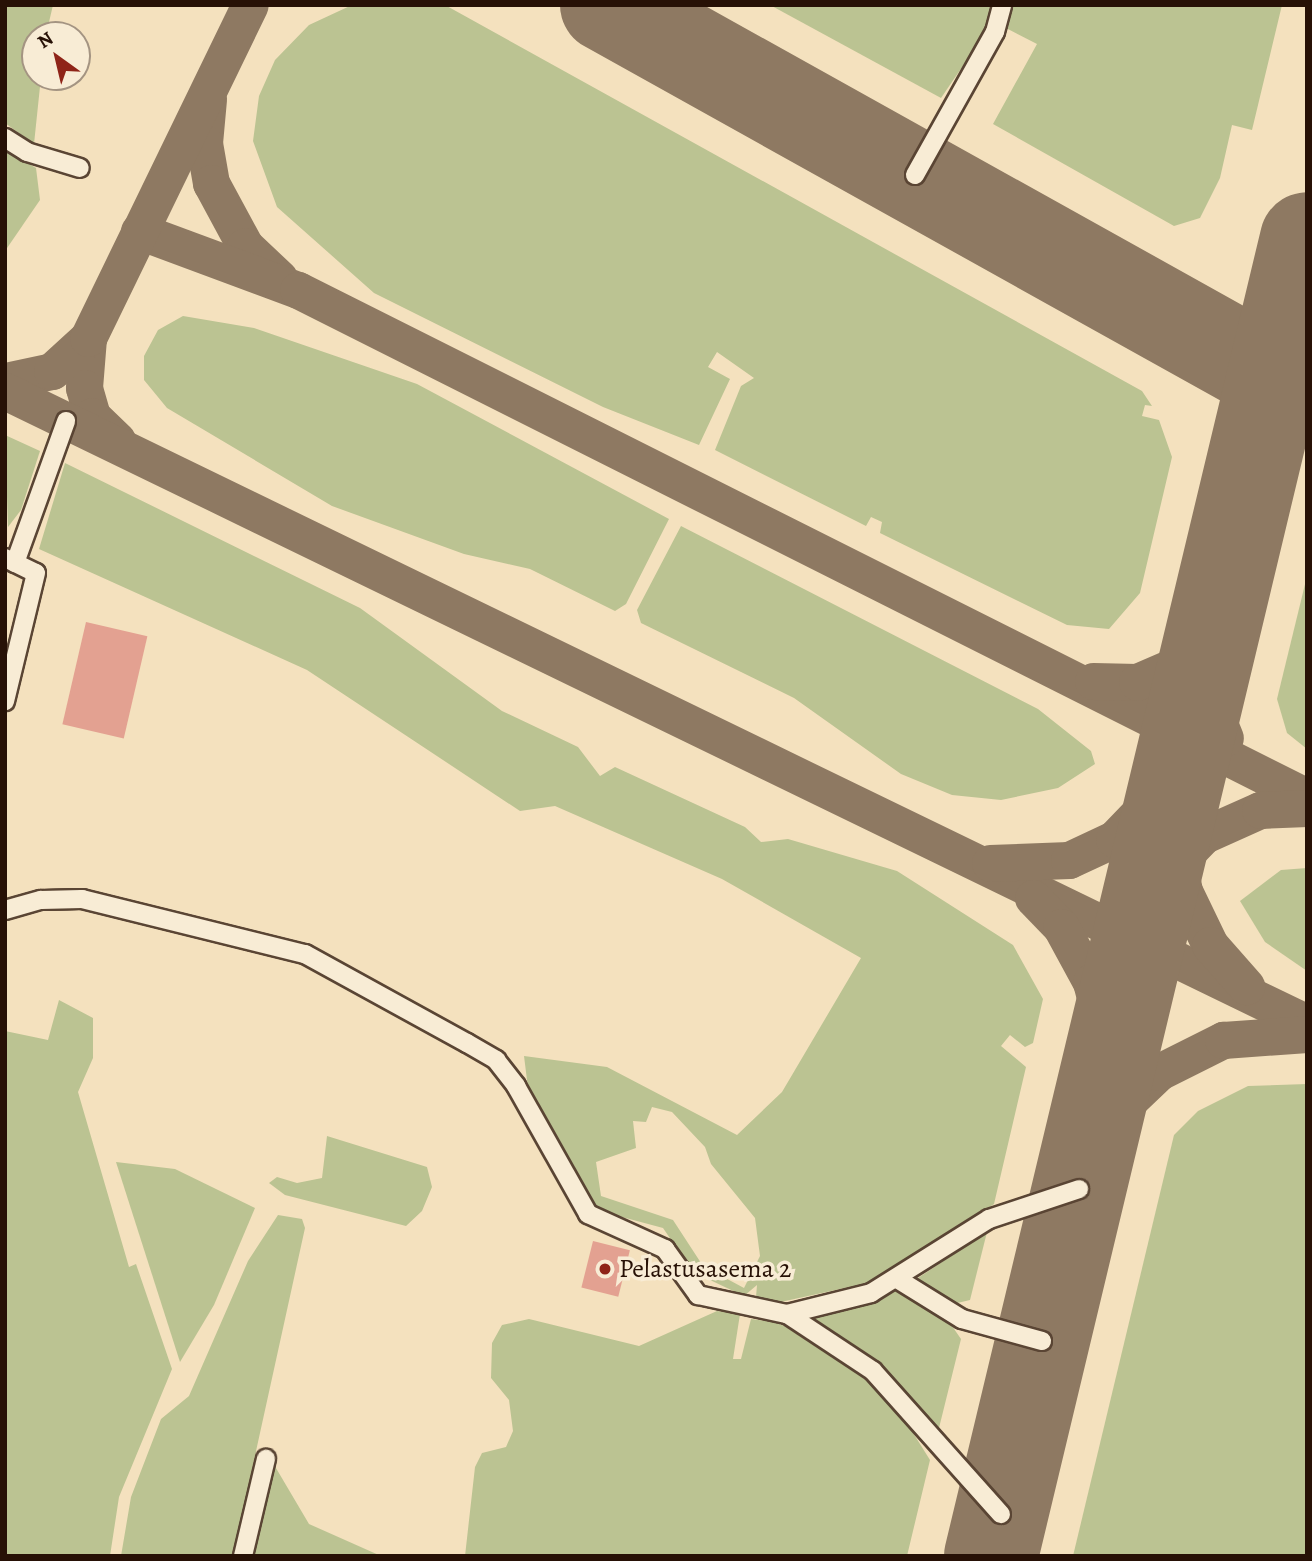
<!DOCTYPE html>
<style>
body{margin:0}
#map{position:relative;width:1312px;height:1561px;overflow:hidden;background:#f4e1be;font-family:Alegreya,serif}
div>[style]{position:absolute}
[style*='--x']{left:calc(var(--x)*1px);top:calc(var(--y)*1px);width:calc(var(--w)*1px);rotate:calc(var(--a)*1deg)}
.green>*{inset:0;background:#bbc392}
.taxiway>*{height:37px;margin:-18.5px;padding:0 18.5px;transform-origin:18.5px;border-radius:18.5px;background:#8e7962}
.runway>*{height:94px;margin:-47px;padding:0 47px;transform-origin:47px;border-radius:47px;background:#8e7962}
.building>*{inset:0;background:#e3a191;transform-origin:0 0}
.roads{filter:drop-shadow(2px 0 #5a4534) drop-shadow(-2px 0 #5a4534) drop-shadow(0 2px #5a4534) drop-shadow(0 -2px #5a4534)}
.minor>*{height:18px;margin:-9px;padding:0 9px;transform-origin:9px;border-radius:9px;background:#f8ecd5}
.dots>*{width:19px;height:19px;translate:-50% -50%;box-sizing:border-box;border:4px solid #f8ecd5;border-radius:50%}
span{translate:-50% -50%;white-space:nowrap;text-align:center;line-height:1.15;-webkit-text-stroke:7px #f8ecd5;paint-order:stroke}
.poi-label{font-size:26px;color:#271106}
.left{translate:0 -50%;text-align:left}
.frame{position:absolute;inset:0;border:7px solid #271106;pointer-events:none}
.north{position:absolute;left:21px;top:21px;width:70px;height:70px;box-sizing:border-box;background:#f8ecd5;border:2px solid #a49482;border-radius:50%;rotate:326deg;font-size:19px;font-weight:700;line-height:28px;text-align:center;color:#271106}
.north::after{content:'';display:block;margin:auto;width:24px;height:32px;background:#8f2418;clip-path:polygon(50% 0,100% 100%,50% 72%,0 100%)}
</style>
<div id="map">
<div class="green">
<i style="clip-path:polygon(5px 5px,53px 5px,46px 35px,35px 35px,35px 77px,41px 77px,34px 144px,5px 123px)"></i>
<i style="clip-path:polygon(352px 5px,445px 5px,1142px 391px,1152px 406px,1145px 405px,1142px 416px,1159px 420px,1172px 457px,1140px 593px,1109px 629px,1067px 625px,880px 533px,882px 522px,871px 517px,866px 526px,715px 450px,741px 386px,754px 378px,717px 352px,708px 367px,730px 379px,699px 445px,603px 407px,374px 293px,277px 207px,253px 141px,259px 96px,275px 60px,309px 25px)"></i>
<i style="clip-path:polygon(770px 5px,994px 5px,986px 32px,941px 98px)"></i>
<i style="clip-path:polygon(1009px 5px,1282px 5px,1252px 130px,1232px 125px,1220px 178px,1200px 218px,1174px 226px,993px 124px,1037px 44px,1004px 27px)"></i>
<i style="clip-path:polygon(5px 150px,36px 168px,40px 200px,5px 251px)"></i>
<i style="clip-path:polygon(183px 316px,254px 328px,417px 384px,669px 519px,626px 604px,615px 611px,530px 569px,464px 554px,332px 506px,167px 408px,144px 380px,144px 356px,158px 330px)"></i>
<i style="clip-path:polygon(5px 435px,40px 451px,21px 510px,8px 527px)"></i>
<i style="clip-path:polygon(evenodd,65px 463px,360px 608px,502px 711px,578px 747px,600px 776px,615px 767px,745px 827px,761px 842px,788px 839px,897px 871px,1013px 945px,1043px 999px,1033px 1043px,1025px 1047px,1010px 1035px,1001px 1046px,1026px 1067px,994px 1204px,877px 1281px,776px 1303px,756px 1297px,757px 1285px,744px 1296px,693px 1272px,663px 1228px,596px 1210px,528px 1088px,524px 1056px,607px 1067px,737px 1135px,782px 1092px,861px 958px,722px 879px,555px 806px,520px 811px,307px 670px,39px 549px,65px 463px,652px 1107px,672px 1112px,705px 1147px,711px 1164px,755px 1218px,760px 1256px,744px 1288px,703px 1266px,673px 1220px,601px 1196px,596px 1162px,636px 1148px,633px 1121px,646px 1122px,652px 1107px)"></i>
<i style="clip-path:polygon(681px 526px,1038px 709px,1091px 751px,1095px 764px,1058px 788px,1001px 800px,952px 795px,901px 774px,794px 698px,641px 623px,637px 610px)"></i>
<i style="clip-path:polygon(1307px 576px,1307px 749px,1287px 733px,1277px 699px)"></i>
<i style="clip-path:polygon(1307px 868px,1307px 971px,1265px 942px,1240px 901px,1281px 870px)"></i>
<i style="clip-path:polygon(59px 1000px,93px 1018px,93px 1058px,78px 1092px,129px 1267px,136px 1264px,172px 1369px,119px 1497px,110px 1556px,5px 1556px,5px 1031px,48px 1040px)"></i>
<i style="clip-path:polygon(1307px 1084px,1307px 1556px,1073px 1556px,1174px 1135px,1198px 1111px,1248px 1086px)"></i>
<i style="clip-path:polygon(327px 1136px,427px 1167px,432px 1187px,422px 1211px,406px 1226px,285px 1195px,269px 1183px,277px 1177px,297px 1183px,322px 1178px)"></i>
<i style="clip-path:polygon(116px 1162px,175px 1169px,255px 1208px,214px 1305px,180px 1362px)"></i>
<i style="clip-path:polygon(278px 1215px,302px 1219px,305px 1228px,233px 1556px,121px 1556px,131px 1497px,161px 1419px,189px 1396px,248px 1261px)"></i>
<i style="clip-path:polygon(987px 1232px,970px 1300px,953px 1304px,915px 1280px)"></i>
<i style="clip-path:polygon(896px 1290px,952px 1326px,961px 1339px,939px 1428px,877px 1365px,806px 1319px)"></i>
<i style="clip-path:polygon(717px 1311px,740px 1314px,733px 1359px,741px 1359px,751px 1319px,774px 1322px,807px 1334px,872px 1379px,900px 1412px,930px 1460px,907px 1556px,465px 1556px,475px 1467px,482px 1453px,506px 1447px,513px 1431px,509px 1400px,491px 1378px,492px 1343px,502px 1325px,529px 1319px,639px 1346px)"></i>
<i style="clip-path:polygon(273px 1463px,309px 1524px,381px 1556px,253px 1556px)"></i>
</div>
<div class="taxiway">
<i style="--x:208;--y:99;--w:44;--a:95.2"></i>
<i style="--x:204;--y:143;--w:41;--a:80.1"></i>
<i style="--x:211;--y:183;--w:72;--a:61.6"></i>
<i style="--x:245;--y:246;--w:47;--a:43.3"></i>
<i style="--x:139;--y:231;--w:170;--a:20.4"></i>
<i style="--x:298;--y:290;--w:1129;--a:26.68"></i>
<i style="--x:88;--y:338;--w:50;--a:94.6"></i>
<i style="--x:84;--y:388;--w:29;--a:74"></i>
<i style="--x:92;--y:416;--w:35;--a:44"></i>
<i style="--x:5;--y:381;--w:48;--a:-12"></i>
<i style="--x:52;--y:371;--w:49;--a:-42.5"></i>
<i style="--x:88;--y:338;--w:370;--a:-64.1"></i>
<i style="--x:5;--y:391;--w:1447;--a:25.89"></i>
<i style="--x:1213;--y:631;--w:65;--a:94.4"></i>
<i style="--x:1208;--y:696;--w:45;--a:68"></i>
<i style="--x:1093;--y:681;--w:44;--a:1.3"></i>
<i style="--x:1137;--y:682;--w:46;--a:-23.2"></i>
<i style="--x:1179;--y:664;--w:33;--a:-46"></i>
<i style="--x:1202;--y:640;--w:40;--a:-65"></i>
<i style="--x:1181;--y:768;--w:76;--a:94.5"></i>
<i style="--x:1175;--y:844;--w:48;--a:79.2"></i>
<i style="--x:1184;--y:891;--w:60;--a:64.3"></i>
<i style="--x:1210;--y:945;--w:55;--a:48.7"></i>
<i style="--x:990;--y:863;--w:79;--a:-2.2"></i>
<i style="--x:1069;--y:860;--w:50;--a:-25"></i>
<i style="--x:1114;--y:839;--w:76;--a:-46.1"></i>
<i style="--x:1167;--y:784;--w:75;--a:-69.6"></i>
<i style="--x:1033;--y:898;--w:40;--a:46"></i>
<i style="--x:1061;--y:927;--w:63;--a:61.4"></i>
<i style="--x:1091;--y:982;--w:43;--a:75.3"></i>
<i style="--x:1102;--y:1024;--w:83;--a:92.8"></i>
<i style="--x:1143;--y:924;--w:56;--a:-64.8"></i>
<i style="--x:1167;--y:873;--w:53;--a:-45.8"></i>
<i style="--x:1204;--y:835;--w:61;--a:-24.1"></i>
<i style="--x:1260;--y:810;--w:47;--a:-2.4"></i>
<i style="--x:1079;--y:1189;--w:83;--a:-64.4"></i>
<i style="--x:1115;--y:1114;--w:61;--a:-43.7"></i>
<i style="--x:1159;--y:1072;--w:72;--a:-26.6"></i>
<i style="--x:1223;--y:1040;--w:84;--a:-4.1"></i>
</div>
<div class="runway">
<i style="--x:607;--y:5;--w:801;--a:29.12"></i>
<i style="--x:991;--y:1556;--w:1354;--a:-76.51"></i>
</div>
<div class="building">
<i style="left:86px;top:622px;width:63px;height:105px;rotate:13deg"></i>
<i style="left:593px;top:1241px;width:38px;height:48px;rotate:14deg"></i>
</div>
<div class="roads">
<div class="minor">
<i style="--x:5;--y:138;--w:26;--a:32"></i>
<i style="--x:27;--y:152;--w:55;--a:16.8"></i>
<i style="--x:915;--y:175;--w:164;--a:-60.8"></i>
<i style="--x:995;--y:32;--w:28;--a:-75"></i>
<i style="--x:5;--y:558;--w:34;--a:26"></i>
<i style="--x:36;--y:573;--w:132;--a:103.6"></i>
<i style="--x:15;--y:563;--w:151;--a:-70.2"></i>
<i style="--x:5;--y:910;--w:37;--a:-16"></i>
<i style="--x:41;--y:900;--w:41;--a:-1.4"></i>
<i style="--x:82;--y:899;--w:230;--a:13.9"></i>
<i style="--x:305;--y:954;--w:185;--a:28.8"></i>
<i style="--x:467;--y:1043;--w:34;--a:30"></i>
<i style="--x:496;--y:1060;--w:33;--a:52"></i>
<i style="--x:516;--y:1086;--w:147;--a:60.6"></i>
<i style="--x:588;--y:1214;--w:85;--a:24.4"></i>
<i style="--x:665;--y:1249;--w:57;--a:54.3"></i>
<i style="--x:698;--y:1295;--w:91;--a:12.1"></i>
<i style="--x:787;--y:1314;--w:103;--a:33.5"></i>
<i style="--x:873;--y:1371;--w:192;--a:48.2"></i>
<i style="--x:899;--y:1280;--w:74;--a:31.8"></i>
<i style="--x:962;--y:1319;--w:83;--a:15.4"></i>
<i style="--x:787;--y:1314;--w:87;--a:-14"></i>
<i style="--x:871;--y:1293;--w:139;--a:-32.1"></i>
<i style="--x:989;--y:1219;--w:95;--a:-18.4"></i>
<i style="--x:243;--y:1556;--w:100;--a:-76.7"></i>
</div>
</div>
<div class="dots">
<i style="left:605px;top:1269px;background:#8f2418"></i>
</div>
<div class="poi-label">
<span class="left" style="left:619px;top:1269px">Pelastusasema 2</span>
</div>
<div class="frame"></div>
<div class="north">N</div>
</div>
